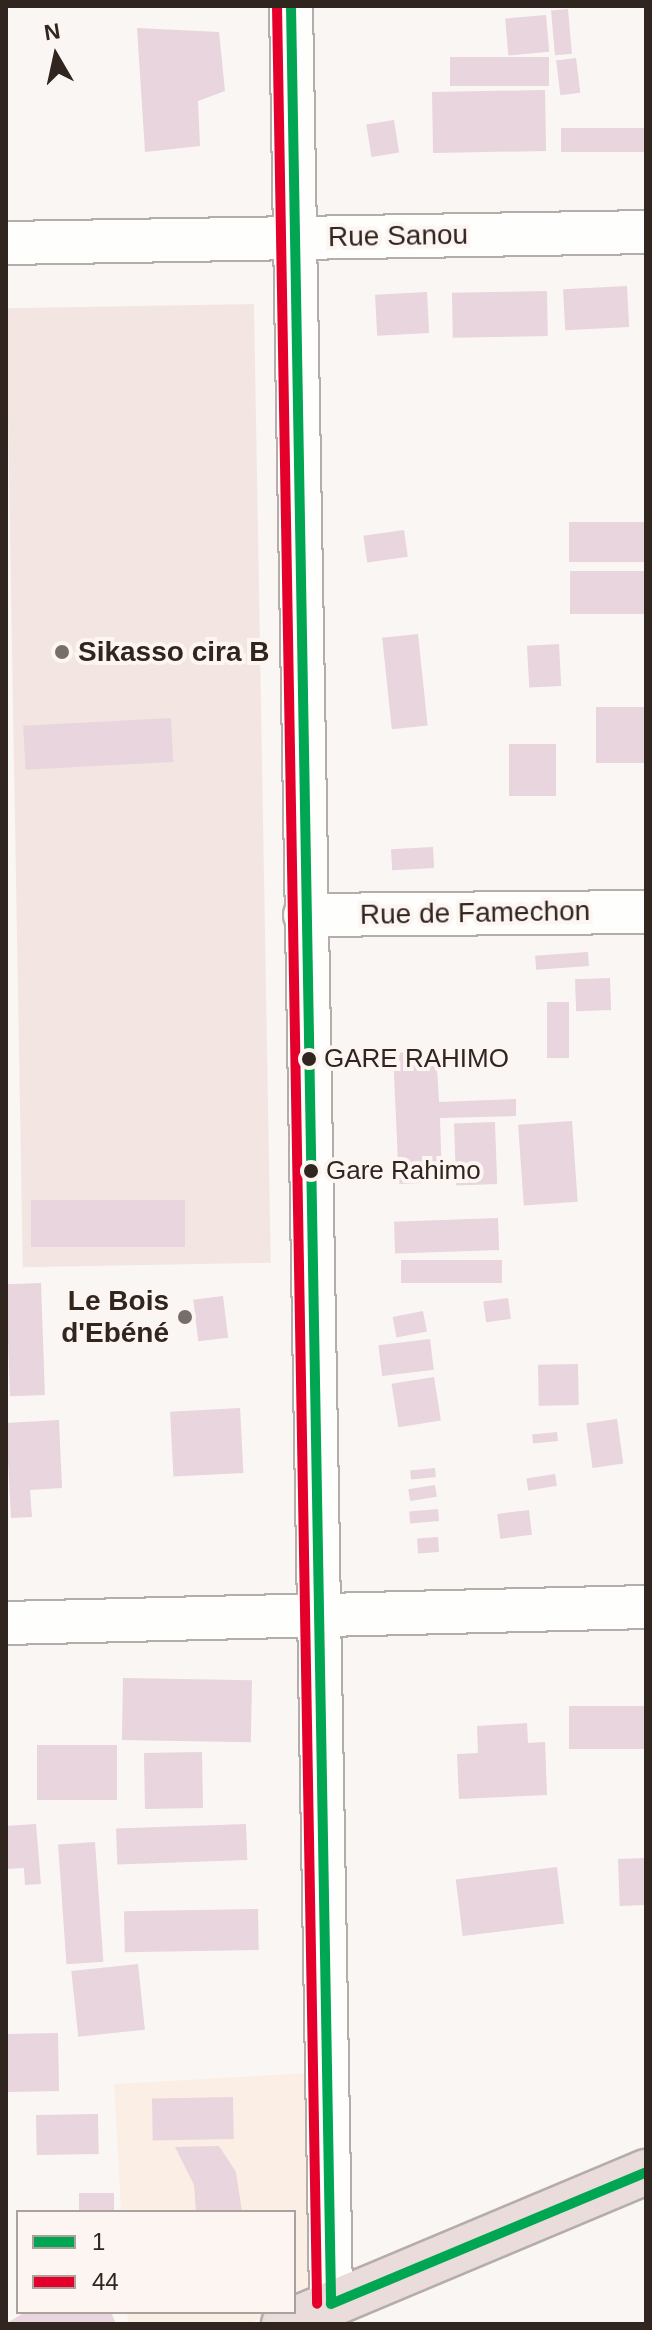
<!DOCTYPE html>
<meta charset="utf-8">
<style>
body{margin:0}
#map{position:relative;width:652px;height:2330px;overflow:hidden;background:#faf6f4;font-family:Arial,sans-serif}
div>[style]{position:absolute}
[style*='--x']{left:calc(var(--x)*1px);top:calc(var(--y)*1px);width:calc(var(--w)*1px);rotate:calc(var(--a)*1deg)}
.commercial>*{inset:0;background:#fbefe5}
.education>*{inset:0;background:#f3e6e2;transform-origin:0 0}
.building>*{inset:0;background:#e8d5de;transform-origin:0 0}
.roads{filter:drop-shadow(2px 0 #b4adaa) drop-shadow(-2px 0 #b4adaa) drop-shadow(0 2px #b4adaa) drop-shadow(0 -2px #b4adaa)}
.minor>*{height:42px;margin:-21px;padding:0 21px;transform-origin:21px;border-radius:21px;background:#fefefd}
.highway>*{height:44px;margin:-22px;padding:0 22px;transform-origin:22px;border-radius:22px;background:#eadcda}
.bus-1>*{height:10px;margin:-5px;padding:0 5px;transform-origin:5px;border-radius:5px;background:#00a651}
.bus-2>*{height:10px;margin:-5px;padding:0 5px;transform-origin:5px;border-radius:5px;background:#e4002b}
.dots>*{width:22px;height:22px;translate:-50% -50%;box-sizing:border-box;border:4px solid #fcf5f2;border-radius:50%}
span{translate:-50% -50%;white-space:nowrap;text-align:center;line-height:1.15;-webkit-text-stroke:8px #fcf5f2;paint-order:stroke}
.bus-label{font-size:26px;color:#31251f}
.left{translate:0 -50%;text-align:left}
.street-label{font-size:28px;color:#31251f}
.poi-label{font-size:28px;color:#31251f;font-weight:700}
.right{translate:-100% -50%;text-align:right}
.frame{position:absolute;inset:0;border:8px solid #31251f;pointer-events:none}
.legend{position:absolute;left:16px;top:2210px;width:280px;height:104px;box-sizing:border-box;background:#fcf5f2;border:2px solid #aba29e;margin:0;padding:10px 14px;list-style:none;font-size:24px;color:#31251f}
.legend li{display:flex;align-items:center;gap:16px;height:40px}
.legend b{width:40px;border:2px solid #aba29e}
.north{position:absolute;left:16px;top:16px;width:80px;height:80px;-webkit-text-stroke:6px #fcf5f2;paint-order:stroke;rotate:351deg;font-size:22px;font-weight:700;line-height:32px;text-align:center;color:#31251f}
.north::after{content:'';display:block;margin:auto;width:28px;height:36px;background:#31251f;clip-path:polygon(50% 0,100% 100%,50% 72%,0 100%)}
</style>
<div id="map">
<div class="commercial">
<i style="clip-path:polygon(309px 2073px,314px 2296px,294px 2304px,294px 2212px,121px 2212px,114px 2084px)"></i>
<i style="clip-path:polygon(127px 2312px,276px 2312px,247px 2324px,128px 2324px)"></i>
</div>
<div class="education">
<i style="left:254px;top:304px;width:959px;height:248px;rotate:89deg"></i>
</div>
<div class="building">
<i style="left:568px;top:9px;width:45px;height:17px;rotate:85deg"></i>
<i style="left:546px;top:15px;width:37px;height:41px;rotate:85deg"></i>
<i style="clip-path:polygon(137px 28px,219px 32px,225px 91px,198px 101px,200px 146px,145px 152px)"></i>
<i style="left:450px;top:57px;width:99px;height:29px"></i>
<i style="left:576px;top:58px;width:35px;height:20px;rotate:83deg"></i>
<i style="left:545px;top:90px;width:61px;height:113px;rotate:89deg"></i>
<i style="left:394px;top:120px;width:33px;height:28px;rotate:81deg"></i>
<i style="left:646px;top:128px;width:24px;height:85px;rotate:90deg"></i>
<i style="left:627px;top:286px;width:41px;height:64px;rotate:87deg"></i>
<i style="left:547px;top:291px;width:45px;height:95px;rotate:89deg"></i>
<i style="left:427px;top:292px;width:41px;height:52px;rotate:87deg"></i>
<i style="left:646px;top:522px;width:40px;height:77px;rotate:90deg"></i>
<i style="left:404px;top:530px;width:27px;height:41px;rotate:82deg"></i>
<i style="left:646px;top:571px;width:43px;height:76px;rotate:90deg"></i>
<i style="left:418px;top:634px;width:92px;height:36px;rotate:84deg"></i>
<i style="left:559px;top:644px;width:42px;height:32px;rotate:87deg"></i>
<i style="left:646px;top:707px;width:56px;height:50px;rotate:90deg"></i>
<i style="left:171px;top:718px;width:44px;height:148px;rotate:87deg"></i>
<i style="left:509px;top:744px;width:47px;height:52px"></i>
<i style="left:433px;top:847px;width:21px;height:42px;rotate:87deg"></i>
<i style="left:588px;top:952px;width:14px;height:53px;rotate:86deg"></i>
<i style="left:610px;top:978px;width:32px;height:35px;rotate:88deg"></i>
<i style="left:547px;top:1002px;width:22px;height:56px"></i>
<i style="clip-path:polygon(436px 1051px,439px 1102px,516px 1099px,516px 1116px,440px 1118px,442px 1182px,399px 1184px,393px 1053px)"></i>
<i style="left:572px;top:1121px;width:81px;height:54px;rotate:86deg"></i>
<i style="left:495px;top:1122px;width:62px;height:41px;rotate:88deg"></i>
<i style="left:185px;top:1200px;width:47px;height:154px;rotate:90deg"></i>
<i style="left:498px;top:1218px;width:32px;height:104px;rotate:88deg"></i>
<i style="left:502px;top:1260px;width:23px;height:101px;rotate:90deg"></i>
<i style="left:41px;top:1283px;width:112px;height:35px;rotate:88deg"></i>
<i style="left:223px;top:1296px;width:42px;height:30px;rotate:83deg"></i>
<i style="left:508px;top:1298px;width:21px;height:25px;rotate:82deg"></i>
<i style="left:423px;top:1311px;width:21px;height:31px;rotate:79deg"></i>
<i style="left:430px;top:1339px;width:31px;height:52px;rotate:83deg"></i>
<i style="left:578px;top:1364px;width:41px;height:40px;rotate:89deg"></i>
<i style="left:434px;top:1377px;width:44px;height:43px;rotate:81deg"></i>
<i style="left:240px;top:1408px;width:65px;height:70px;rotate:87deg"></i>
<i style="left:617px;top:1419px;width:45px;height:31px;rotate:82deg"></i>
<i style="clip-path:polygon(59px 1420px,62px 1488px,30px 1490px,32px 1517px,11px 1518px,6px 1423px)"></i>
<i style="left:557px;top:1432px;width:9px;height:25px;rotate:84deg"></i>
<i style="left:435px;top:1468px;width:9px;height:25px;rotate:84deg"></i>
<i style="left:555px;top:1474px;width:12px;height:29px;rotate:81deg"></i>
<i style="left:435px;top:1485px;width:12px;height:27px;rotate:81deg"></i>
<i style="left:438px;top:1509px;width:12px;height:29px;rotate:85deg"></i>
<i style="left:529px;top:1510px;width:25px;height:32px;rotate:83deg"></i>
<i style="left:438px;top:1537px;width:15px;height:21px;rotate:86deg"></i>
<i style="left:123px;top:1678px;width:129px;height:62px;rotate:1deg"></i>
<i style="left:646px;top:1706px;width:43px;height:77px;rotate:90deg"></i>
<i style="clip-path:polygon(527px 1723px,528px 1743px,545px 1742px,547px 1795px,459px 1799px,457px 1754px,478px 1753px,477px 1726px)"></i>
<i style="left:117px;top:1745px;width:55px;height:80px;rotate:90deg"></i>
<i style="left:202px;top:1752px;width:56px;height:58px;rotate:89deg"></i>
<i style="clip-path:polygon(36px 1824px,41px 1884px,25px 1885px,24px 1868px,6px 1869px,6px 1826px)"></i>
<i style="left:246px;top:1824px;width:36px;height:130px;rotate:88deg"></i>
<i style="left:95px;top:1842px;width:120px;height:37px;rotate:86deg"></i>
<i style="left:644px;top:1858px;width:47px;height:26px;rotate:88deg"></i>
<i style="left:557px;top:1867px;width:57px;height:102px;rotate:83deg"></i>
<i style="left:258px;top:1909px;width:41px;height:134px;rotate:89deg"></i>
<i style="left:138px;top:1964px;width:66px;height:67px;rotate:84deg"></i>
<i style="left:58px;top:2033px;width:58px;height:52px;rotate:89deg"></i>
<i style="left:233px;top:2097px;width:42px;height:81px;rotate:89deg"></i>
<i style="left:98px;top:2114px;width:40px;height:62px;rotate:89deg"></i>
<i style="clip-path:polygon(219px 2146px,236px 2172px,242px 2212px,196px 2212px,194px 2185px,175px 2147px)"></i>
<i style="left:79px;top:2193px;width:35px;height:19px"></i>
<i style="clip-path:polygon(25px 2312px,111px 2312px,116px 2324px,6px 2324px)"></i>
</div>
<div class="roads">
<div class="minor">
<i style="--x:291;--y:6;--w:2298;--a:89"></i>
<i style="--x:6;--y:243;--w:640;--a:-0.98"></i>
<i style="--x:305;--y:915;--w:341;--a:-0.5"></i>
<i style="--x:6;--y:1623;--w:640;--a:-1.43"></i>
</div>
<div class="highway">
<i style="--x:284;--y:2324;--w:393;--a:-22.8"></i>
</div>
</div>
<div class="bus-1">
<i style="--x:291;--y:6;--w:2298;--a:89"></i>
<i style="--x:331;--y:2304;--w:342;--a:-22.7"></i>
</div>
<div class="bus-2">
<i style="--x:277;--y:6;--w:2298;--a:89"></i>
</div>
<div class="dots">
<i style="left:62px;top:652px;background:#776e6a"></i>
<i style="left:309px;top:1059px;background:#31251f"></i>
<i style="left:311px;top:1171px;background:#31251f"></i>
<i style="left:185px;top:1317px;background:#776e6a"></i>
</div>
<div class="bus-label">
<span class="left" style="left:324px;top:1059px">GARE RAHIMO</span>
<span class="left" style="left:326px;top:1171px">Gare Rahimo</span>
</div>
<div class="street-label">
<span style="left:398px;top:236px;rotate:-1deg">Rue Sanou</span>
<span style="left:475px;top:913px;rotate:-1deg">Rue de Famechon</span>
</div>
<div class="poi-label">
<span class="left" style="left:78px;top:652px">Sikasso cira B</span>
<span class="right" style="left:169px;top:1317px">Le Bois<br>d'Ebéné</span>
</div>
<div class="frame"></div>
<ul class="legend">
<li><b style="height:10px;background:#00a651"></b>1</li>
<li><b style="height:10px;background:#e4002b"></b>44</li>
</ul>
<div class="north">N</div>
</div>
